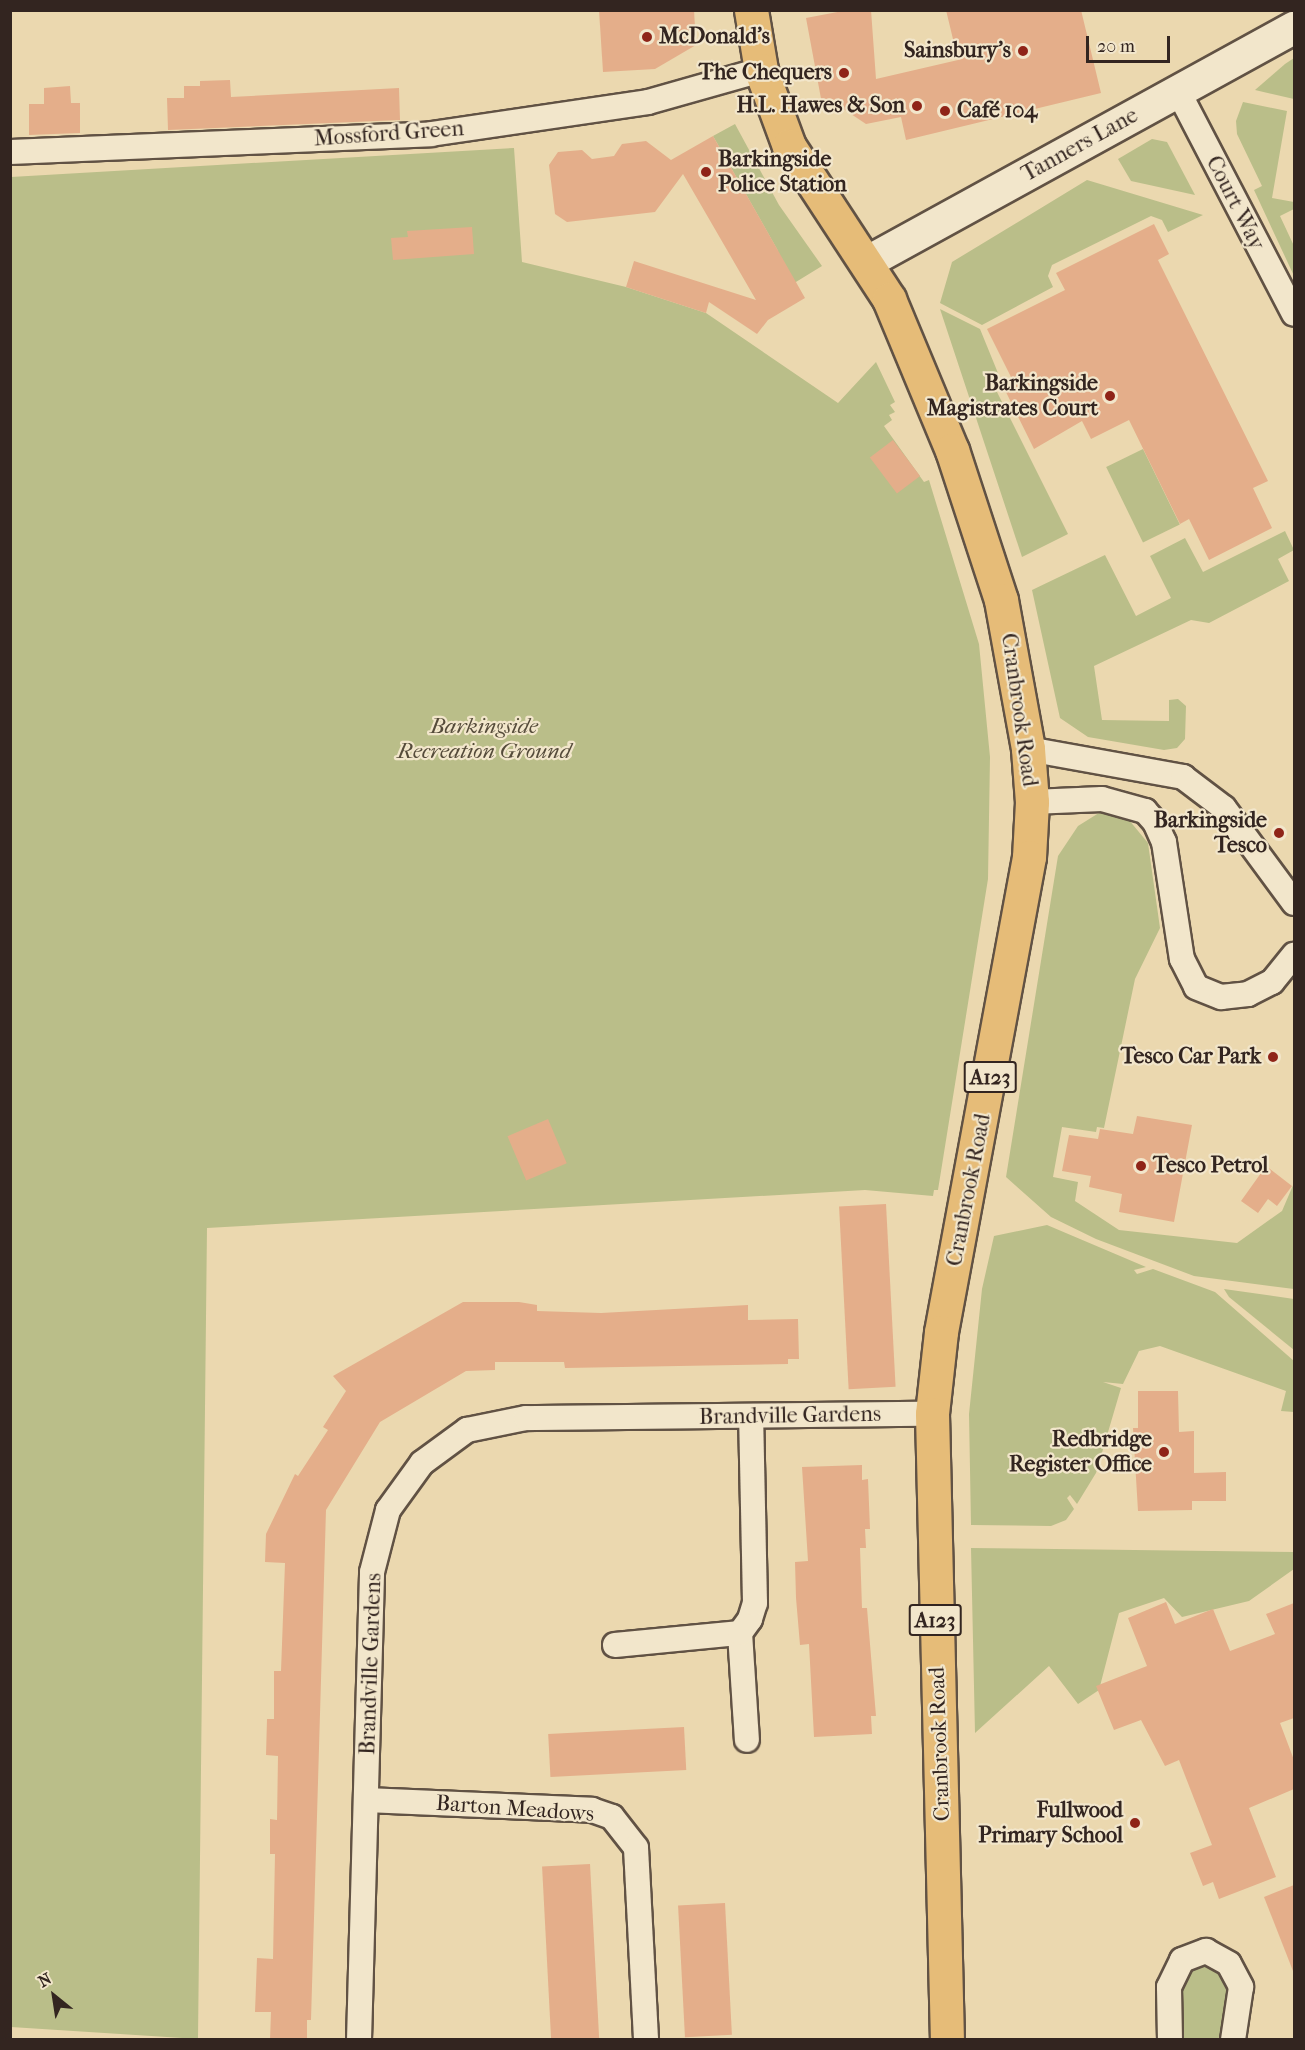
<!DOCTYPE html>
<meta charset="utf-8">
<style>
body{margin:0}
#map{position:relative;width:1305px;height:2050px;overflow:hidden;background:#ebd8af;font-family:"IM FELL French Canon",serif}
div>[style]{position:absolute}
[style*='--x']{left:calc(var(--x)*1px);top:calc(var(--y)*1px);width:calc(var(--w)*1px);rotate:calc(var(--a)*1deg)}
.green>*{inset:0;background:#babe89;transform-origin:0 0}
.building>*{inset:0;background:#e4ae8a;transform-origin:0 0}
.roads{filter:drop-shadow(2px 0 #615244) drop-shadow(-2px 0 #615244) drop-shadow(0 2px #615244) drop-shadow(0 -2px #615244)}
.minor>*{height:24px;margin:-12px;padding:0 12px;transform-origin:12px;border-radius:12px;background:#f2e6cb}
.tertiary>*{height:32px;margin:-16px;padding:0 16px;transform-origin:16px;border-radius:16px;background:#f2e6cb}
.primary>*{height:33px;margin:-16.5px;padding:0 16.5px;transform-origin:16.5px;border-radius:16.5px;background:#e6bc78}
.dots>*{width:16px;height:16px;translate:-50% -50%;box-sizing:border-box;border:3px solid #f2e6cb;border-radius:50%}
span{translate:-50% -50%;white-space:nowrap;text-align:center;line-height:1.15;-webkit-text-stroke:4.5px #f2e6cb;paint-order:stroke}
.shield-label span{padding:2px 4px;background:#f2e6cb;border:2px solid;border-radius:4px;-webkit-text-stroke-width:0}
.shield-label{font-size:21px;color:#332520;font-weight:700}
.poi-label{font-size:22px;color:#332520;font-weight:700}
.left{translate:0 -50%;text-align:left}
.right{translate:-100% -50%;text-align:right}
.street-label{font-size:22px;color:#332520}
.park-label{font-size:22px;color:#554b3a;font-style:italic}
.frame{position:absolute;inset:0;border:12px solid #332520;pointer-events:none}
.north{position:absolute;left:24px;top:1966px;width:60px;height:60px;-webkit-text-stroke:4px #f2e6cb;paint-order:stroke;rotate:330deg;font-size:16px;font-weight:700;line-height:24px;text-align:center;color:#332520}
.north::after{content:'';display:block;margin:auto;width:21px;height:27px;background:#332520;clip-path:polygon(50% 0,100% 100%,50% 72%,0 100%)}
.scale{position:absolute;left:1086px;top:36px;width:84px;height:27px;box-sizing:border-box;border:3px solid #332520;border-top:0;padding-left:8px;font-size:18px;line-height:21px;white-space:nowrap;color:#332520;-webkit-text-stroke:4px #f2e6cb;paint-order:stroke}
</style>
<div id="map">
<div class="green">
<i style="clip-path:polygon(1294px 58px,1294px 99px,1255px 90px,1285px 64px)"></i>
<i style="clip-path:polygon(1243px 102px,1287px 111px,1272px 198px,1294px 202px,1294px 209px,1280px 216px,1294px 246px,1294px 276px,1254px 190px,1262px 186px,1237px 134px,1236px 121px)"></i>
<i style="clip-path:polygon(735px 124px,779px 205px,822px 266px,791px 285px,777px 249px,713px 136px)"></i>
<i style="clip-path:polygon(1152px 139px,1167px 142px,1195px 195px,1131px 181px,1118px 159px)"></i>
<i style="clip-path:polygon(514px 148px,522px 262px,626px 287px,706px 313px,838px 403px,876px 362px,895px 402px,890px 405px,895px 412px,889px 415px,892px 420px,884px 426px,924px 482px,929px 480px,979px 644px,990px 757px,988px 879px,938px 1190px,934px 1190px,933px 1196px,865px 1190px,207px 1228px,198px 2039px,11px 2027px,11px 177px)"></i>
<i style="clip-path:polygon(1087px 180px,1203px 215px,1168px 232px,1162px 220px,1151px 216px,1052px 265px,1048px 276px,1053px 287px,982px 325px,940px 303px,952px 262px)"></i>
<i style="clip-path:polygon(940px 309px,980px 329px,1000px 378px,997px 392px,1068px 534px,1022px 557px)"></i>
<i style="left:1143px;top:449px;width:84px;height:41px;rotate:64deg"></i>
<i style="clip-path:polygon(1285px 531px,1294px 550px,1278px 559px,1289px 581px,1209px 623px,1191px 620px,1094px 666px,1102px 720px,1169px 721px,1169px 700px,1178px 699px,1186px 706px,1185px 739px,1177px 748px,1164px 750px,1088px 737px,1060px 718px,1032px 590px,1105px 555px,1136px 616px,1171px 598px,1150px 556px,1185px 538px,1203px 572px)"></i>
<i style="clip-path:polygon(1102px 811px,1129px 820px,1148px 843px,1160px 928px,1135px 979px,1104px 1128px,1097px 1127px,1096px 1132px,1062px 1127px,1053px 1177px,1078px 1182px,1075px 1201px,1119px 1230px,1237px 1243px,1282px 1211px,1294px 1183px,1294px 1289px,1194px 1276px,1096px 1239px,1051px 1217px,1006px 1177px,1058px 856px,1078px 826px)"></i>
<i style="clip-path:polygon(1047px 1225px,1146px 1267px,1134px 1270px,1137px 1274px,1153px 1269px,1215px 1292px,1294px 1361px,1294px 1412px,1281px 1411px,1286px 1391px,1160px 1346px,1139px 1351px,1123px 1384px,1103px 1382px,1121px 1388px,1096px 1473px,1077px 1504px,1070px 1495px,1067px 1498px,1074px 1509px,1066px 1520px,1051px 1526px,971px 1525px,969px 1414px,982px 1289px,994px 1236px)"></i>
<i style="clip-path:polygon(1224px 1289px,1294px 1299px,1294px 1350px,1229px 1297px)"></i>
<i style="clip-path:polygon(971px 1548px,1294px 1552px,1294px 1569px,1249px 1601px,1182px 1617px,1164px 1598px,1119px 1613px,1099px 1690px,1078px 1704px,1049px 1666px,975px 1733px)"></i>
<i style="clip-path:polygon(1199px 1964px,1219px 1968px,1229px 1985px,1222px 2039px,1180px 2039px,1180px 1987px,1189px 1969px)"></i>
</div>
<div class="building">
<i style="clip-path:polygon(599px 10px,694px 10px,696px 45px,655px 69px,603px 72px)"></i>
<i style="clip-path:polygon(848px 10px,871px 10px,876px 79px,958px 60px,946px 10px,1081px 10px,1101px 93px,906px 140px,901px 117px,866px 124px,833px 102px,822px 104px,806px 18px)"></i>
<i style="clip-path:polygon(230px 80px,231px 97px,399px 88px,400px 120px,168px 130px,167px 98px,184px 98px,184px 86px,200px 86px,200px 81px)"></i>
<i style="clip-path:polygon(70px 86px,71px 103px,80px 103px,80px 133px,29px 135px,29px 104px,44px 104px,44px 88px)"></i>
<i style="clip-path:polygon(713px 136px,805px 298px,768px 320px,757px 334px,709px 302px,706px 313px,626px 287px,634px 261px,756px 300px,683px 174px,655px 212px,567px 222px,555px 214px,549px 165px,558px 152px,582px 150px,592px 159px,614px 156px,622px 144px,646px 141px,671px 160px)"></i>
<i style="clip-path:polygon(1154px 224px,1169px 254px,1158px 260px,1268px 481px,1253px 488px,1272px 528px,1209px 560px,1189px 519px,1180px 524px,1129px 420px,1091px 439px,1082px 421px,1034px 449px,1004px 388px,1014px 383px,987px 329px,1065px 290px,1056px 273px)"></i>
<i style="clip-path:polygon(472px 227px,474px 254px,393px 260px,391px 238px,408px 237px,407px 231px)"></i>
<i style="left:893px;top:440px;width:45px;height:29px;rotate:53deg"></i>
<i style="clip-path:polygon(1137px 1116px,1192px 1125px,1174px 1222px,1119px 1212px,1122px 1194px,1089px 1187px,1091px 1176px,1062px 1171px,1069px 1135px,1098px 1139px,1100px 1129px,1133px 1134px)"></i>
<i style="left:548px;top:1119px;width:48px;height:44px;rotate:67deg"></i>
<i style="clip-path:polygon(1266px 1166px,1292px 1186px,1277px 1206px,1268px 1199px,1258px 1213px,1241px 1201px)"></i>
<i style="left:886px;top:1204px;width:183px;height:47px;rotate:87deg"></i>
<i style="clip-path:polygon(463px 1302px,519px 1302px,537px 1305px,537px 1311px,601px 1313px,748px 1305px,748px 1320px,798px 1319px,799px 1359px,788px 1359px,788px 1364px,565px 1368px,564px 1362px,495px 1362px,495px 1370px,466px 1371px,380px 1422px,326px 1510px,311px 2020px,307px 2020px,307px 2040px,270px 2040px,271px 2012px,255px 2012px,257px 1958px,273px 1959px,275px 1854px,270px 1854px,270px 1819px,277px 1820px,278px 1756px,266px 1755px,267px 1719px,274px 1719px,274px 1671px,281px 1671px,285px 1563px,265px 1562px,266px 1534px,295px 1474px,298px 1476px,328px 1430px,323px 1427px,346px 1391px,333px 1376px)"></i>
<i style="clip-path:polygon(1138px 1391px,1178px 1391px,1179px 1432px,1194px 1431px,1194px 1473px,1226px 1472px,1226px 1501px,1192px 1501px,1192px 1510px,1138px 1511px,1133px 1428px,1138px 1428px)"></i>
<i style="clip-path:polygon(862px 1465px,862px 1480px,868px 1479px,870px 1529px,865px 1529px,866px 1548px,860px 1548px,862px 1608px,867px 1608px,876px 1716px,871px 1716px,872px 1734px,814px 1737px,809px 1644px,800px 1645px,796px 1598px,795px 1562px,808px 1561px,802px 1467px)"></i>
<i style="clip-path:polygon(1166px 1602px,1175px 1624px,1213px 1609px,1230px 1651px,1275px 1634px,1266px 1614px,1294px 1603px,1294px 1718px,1280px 1723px,1294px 1760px,1294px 1789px,1249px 1808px,1276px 1877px,1219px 1899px,1213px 1882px,1203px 1886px,1190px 1853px,1212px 1845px,1179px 1760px,1165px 1766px,1141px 1720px,1114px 1730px,1096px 1686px,1147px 1666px,1128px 1618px)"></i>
<i style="left:684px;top:1727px;width:43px;height:136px;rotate:87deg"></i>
<i style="left:590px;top:1864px;width:176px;height:48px;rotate:87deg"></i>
<i style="clip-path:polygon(1294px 1885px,1294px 1971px,1293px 1971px,1264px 1897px)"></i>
<i style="left:725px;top:1903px;width:132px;height:47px;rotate:87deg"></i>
</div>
<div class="roads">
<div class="minor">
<i style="--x:1178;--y:91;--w:251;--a:62.5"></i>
<i style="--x:10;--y:152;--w:421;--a:-2.4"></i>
<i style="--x:431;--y:134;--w:219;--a:-8.4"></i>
<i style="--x:648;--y:102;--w:117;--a:-15.8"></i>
<i style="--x:1028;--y:749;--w:158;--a:10.2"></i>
<i style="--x:1183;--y:777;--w:51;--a:37.1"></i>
<i style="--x:1224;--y:808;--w:118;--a:53.6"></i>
<i style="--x:1032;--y:802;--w:70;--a:-2.5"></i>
<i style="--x:1102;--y:799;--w:45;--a:15.6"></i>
<i style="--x:1145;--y:811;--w:15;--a:48"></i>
<i style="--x:1155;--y:822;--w:22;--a:66"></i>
<i style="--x:1164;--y:842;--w:118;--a:81.3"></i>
<i style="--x:1182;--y:959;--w:31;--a:63"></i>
<i style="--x:1196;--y:987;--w:27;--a:22"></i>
<i style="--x:1221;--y:997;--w:27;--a:-6"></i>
<i style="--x:1248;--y:994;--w:27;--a:-27"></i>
<i style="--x:1272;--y:982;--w:35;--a:-51"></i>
<i style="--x:740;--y:1633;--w:107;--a:86.3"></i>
<i style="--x:615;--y:1645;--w:126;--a:-5.5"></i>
<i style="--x:740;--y:1633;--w:17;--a:-54"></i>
<i style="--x:750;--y:1619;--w:17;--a:-73"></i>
<i style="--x:755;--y:1603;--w:187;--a:-91.2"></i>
<i style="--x:366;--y:1800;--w:226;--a:2.5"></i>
<i style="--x:592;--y:1810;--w:21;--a:19"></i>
<i style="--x:612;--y:1817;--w:39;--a:52"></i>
<i style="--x:636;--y:1848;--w:192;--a:87"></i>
<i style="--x:359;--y:2040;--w:468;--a:-88.4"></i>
<i style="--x:372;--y:1572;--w:64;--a:-75.5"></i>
<i style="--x:388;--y:1510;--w:58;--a:-54.1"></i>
<i style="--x:422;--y:1463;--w:56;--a:-36.3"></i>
<i style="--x:467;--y:1430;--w:60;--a:-11.5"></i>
<i style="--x:526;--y:1418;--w:406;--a:-0.6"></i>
<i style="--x:1170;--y:2040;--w:53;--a:-91.1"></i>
<i style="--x:1169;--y:1987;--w:30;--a:-64"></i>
<i style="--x:1182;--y:1960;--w:26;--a:-21"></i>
<i style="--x:1206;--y:1951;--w:26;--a:29"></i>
<i style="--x:1229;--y:1964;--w:26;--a:62"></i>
<i style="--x:1241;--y:1987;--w:54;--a:98.6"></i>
</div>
<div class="tertiary">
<i style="--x:866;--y:263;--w:488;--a:-28.8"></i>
</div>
<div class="primary">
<i style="--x:751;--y:10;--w:61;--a:80.5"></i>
<i style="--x:761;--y:70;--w:81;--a:69.8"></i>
<i style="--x:789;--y:146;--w:183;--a:56.8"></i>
<i style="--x:889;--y:299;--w:164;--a:67.4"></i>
<i style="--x:952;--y:450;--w:158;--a:71.9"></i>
<i style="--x:1001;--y:600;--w:151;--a:79.7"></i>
<i style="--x:1028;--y:749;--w:53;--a:85.7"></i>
<i style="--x:1032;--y:802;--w:55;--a:93.1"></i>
<i style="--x:1029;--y:857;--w:483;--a:100.5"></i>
<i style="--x:941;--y:1332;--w:82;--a:96.3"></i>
<i style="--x:932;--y:1414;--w:626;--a:88.63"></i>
</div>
</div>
<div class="dots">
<i style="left:647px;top:37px;background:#8f2418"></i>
<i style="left:1023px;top:51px;background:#8f2418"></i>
<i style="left:844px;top:73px;background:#8f2418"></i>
<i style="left:917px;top:106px;background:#8f2418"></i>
<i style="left:945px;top:111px;background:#8f2418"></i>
<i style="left:706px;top:172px;background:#8f2418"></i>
<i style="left:1110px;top:396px;background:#8f2418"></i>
<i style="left:1279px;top:833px;background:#8f2418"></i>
<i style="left:1273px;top:1057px;background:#8f2418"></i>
<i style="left:1141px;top:1166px;background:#8f2418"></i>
<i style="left:1164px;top:1452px;background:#8f2418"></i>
<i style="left:1135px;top:1823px;background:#8f2418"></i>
</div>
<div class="shield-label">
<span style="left:990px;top:1077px">A123</span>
<span style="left:935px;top:1620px">A123</span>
</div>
<div class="poi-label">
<span class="left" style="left:659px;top:37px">McDonald's</span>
<span class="right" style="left:1011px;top:51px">Sainsbury's</span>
<span class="right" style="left:832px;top:73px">The Chequers</span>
<span class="right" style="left:905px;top:106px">H.L. Hawes &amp; Son</span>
<span class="left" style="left:957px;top:111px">Café 104</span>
<span class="left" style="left:718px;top:172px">Barkingside<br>Police Station</span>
<span class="right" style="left:1098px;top:396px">Barkingside<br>Magistrates Court</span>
<span class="right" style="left:1267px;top:833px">Barkingside<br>Tesco</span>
<span class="right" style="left:1261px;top:1057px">Tesco Car Park</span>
<span class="left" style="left:1153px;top:1166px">Tesco Petrol</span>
<span class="right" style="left:1152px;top:1452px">Redbridge<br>Register Office</span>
<span class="right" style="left:1123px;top:1823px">Fullwood<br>Primary School</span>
</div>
<div class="street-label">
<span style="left:389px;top:134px;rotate:-4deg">Mossford Green</span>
<span style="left:1080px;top:145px;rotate:-29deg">Tanners Lane</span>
<span style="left:1235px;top:203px;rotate:63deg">Court Way</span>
<span style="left:1019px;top:710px;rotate:82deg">Cranbrook Road</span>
<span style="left:969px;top:1190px;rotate:-79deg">Cranbrook Road</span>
<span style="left:790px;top:1416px;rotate:-1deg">Brandville Gardens</span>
<span style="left:371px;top:1664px;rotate:-88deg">Brandville Gardens</span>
<span style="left:940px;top:1744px;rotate:-92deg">Cranbrook Road</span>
<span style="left:515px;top:1809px;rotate:4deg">Barton Meadows</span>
</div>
<div class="park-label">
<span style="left:484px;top:739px">Barkingside<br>Recreation Ground</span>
</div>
<div class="frame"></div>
<div class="north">N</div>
<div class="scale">20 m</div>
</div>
